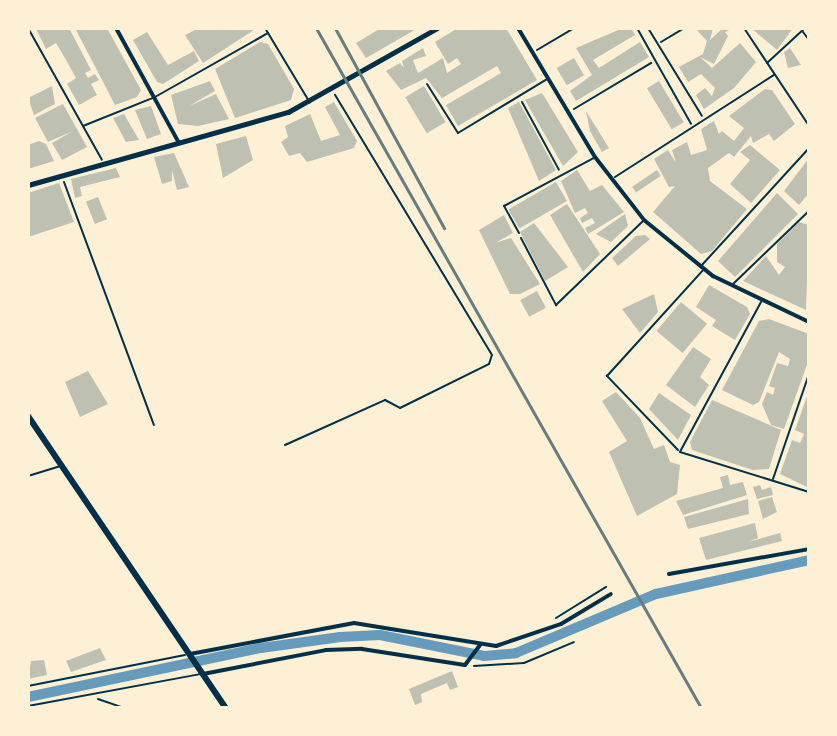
<!DOCTYPE html>
<style>
body{margin:0}
#map{position:relative;width:837px;height:736px;overflow:hidden;background:#fdf0d5;font-family:Commissioner,sans-serif}
div>[style]{position:absolute}
[style*='--x']{left:calc(var(--x)*1px);top:calc(var(--y)*1px);width:calc(var(--w)*1px);rotate:calc(var(--a)*1deg)}
.canal>*{height:10px;margin:-5px;padding:0 5px;transform-origin:5px;border-radius:5px;background:#669bbc}
.building>*{inset:0;background:#bec0b2;transform-origin:0 0}
.path>*{height:2px;margin:-1px;padding:0 1px;transform-origin:1px;border-radius:1px;background:#003049}
.service>*{height:2px;margin:-1px;padding:0 1px;transform-origin:1px;border-radius:1px;background:#003049}
.minor>*{height:4px;margin:-2px;padding:0 2px;transform-origin:2px;border-radius:2px;background:#003049}
.tertiary>*{height:5px;margin:-2.5px;padding:0 2.5px;transform-origin:2.5px;border-radius:2.5px;background:#003049}
.secondary>*{height:6px;margin:-3px;padding:0 3px;transform-origin:3px;border-radius:3px;background:#003049}
.rail>*{height:3px;margin:-1.5px;padding:0 1.5px;transform-origin:1.5px;border-radius:1.5px;background:#657d81}
span{translate:-50% -50%;white-space:nowrap;text-align:center;line-height:1.15;-webkit-text-stroke:7px #fdf0d5;paint-order:stroke}
.frame{position:absolute;inset:0;border:30px solid #fdf0d5;pointer-events:none}
</style>
<div id="map">
<div class="canal">
<i style="--x:28;--y:697;--w:238;--a:-11.9"></i>
<i style="--x:261;--y:648;--w:80;--a:-7.9"></i>
<i style="--x:340;--y:637;--w:40;--a:-2.9"></i>
<i style="--x:380;--y:635;--w:106;--a:11.4"></i>
<i style="--x:484;--y:656;--w:32;--a:-5"></i>
<i style="--x:516;--y:653;--w:152;--a:-22.9"></i>
<i style="--x:656;--y:594;--w:157;--a:-12.5"></i>
</div>
<div class="building">
<i style="clip-path:polygon(69px 28px,91px 70px,85px 73px,88px 78px,95px 74px,99px 80px,91px 84px,97px 95px,79px 105px,67px 84px,76px 78px,66px 60px,56px 43px,46px 49px,36px 29px)"></i>
<i style="clip-path:polygon(75px 28px,107px 28px,141px 90px,137px 97px,115px 105px)"></i>
<i style="clip-path:polygon(199px 28px,257px 28px,203px 63px,185px 35px)"></i>
<i style="clip-path:polygon(381px 28px,418px 28px,366px 58px,356px 43px)"></i>
<i style="clip-path:polygon(458px 28px,506px 28px,537px 80px,458px 126px,446px 105px,501px 73px,497px 66px,442px 98px,426px 78px,401px 90px,386px 71px,400px 63px,404px 68px,402px 61px,423px 48px,426px 56px,413px 60px,418px 73px,443px 58px,447px 73px,461px 64px,457px 58px,448px 64px,435px 42px)"></i>
<i style="clip-path:polygon(623px 28px,631px 28px,635px 35px,593px 60px,599px 68px,640px 42px,649px 57px,576px 101px,570px 91px,592px 75px,576px 48px)"></i>
<i style="clip-path:polygon(695px 28px,713px 28px,710px 40px,723px 28px,733px 28px,725px 32px,728px 36px,714px 64px,700px 57px,712px 68px,740px 43px,756px 62px,734px 88px,704px 109px,696px 95px,705px 88px,712px 96px,715px 88px,701px 74px,688px 82px,679px 67px,703px 54px,707px 41px)"></i>
<i style="clip-path:polygon(751px 28px,793px 28px,777px 50px)"></i>
<i style="clip-path:polygon(147px 32px,168px 65px,194px 51px,199px 61px,163px 84px,157px 82px,133px 40px)"></i>
<i style="clip-path:polygon(260px 42px,268px 44px,294px 89px,291px 100px,235px 118px,215px 69px)"></i>
<i style="clip-path:polygon(790px 48px,801px 65px,788px 68px,784px 52px)"></i>
<i style="left:574px;top:58px;width:20px;height:20px;rotate:60deg"></i>
<i style="clip-path:polygon(210px 81px,215px 91px,189px 106px,216px 94px,229px 119px,198px 126px,178px 124px,171px 95px)"></i>
<i style="left:659px;top:81px;width:48px;height:14px;rotate:59deg"></i>
<i style="clip-path:polygon(52px 86px,55px 104px,34px 115px,28px 98px)"></i>
<i style="left:424px;top:86px;width:42px;height:22px;rotate:59deg"></i>
<i style="clip-path:polygon(765px 89px,772px 90px,795px 124px,774px 141px,769px 134px,753px 143px,751px 136px,734px 157px,729px 153px,708px 168px,710px 181px,747px 209px,712px 251px,701px 254px,653px 212px,675px 186px,669px 187px,654px 159px,668px 150px,676px 163px,672px 150px,687px 142px,691px 155px,707px 150px,701px 129px,714px 121px,719px 134px,722px 131px,734px 141px,744px 128px,729px 116px)"></i>
<i style="clip-path:polygon(542px 93px,578px 152px,563px 166px,525px 100px)"></i>
<i style="clip-path:polygon(334px 102px,357px 141px,354px 148px,307px 162px,300px 153px,289px 156px,281px 142px,288px 137px,285px 126px,310px 114px,321px 141px,340px 135px,325px 107px)"></i>
<i style="clip-path:polygon(519px 102px,556px 170px,539px 181px,508px 108px)"></i>
<i style="clip-path:polygon(63px 104px,87px 147px,62px 160px,52px 143px,73px 131px,48px 142px,35px 118px)"></i>
<i style="clip-path:polygon(151px 106px,161px 134px,147px 139px,135px 110px)"></i>
<i style="clip-path:polygon(586px 111px,609px 148px,602px 152px,590px 131px)"></i>
<i style="clip-path:polygon(124px 114px,139px 140px,126px 142px,113px 118px)"></i>
<i style="clip-path:polygon(246px 136px,253px 160px,223px 178px,216px 144px)"></i>
<i style="clip-path:polygon(39px 141px,46px 144px,54px 161px,28px 169px,28px 145px)"></i>
<i style="clip-path:polygon(750px 145px,780px 170px,751px 203px,730px 184px,750px 160px,740px 152px)"></i>
<i style="clip-path:polygon(174px 153px,189px 187px,177px 190px,172px 170px,172px 181px,162px 184px,154px 157px)"></i>
<i style="clip-path:polygon(809px 158px,809px 193px,799px 205px,784px 191px)"></i>
<i style="clip-path:polygon(116px 168px,120px 177px,80px 187px,82px 196px,75px 198px,71px 179px)"></i>
<i style="clip-path:polygon(577px 170px,590px 191px,602px 185px,624px 212px,588px 234px,585px 228px,595px 223px,592px 218px,582px 223px,580px 218px,588px 213px,585px 208px,575px 213px,561px 181px)"></i>
<i style="left:657px;top:170px;width:7px;height:30px;rotate:56deg"></i>
<i style="left:556px;top:182px;width:22px;height:55px;rotate:60deg"></i>
<i style="clip-path:polygon(59px 183px,74px 222px,28px 237px,28px 193px)"></i>
<i style="clip-path:polygon(777px 193px,798px 214px,735px 277px,718px 261px)"></i>
<i style="left:98px;top:197px;width:24px;height:13px;rotate:68deg"></i>
<i style="clip-path:polygon(567px 204px,600px 254px,583px 272px,550px 215px)"></i>
<i style="clip-path:polygon(625px 214px,628px 226px,611px 242px,596px 234px)"></i>
<i style="clip-path:polygon(504px 215px,513px 233px,495px 243px,511px 238px,540px 284px,520px 294px,510px 294px,479px 230px)"></i>
<i style="clip-path:polygon(799px 222px,809px 225px,806px 310px,743px 281px,766px 256px,779px 275px,785px 267px,777px 262px,777px 244px)"></i>
<i style="clip-path:polygon(534px 223px,568px 267px,545px 281px,520px 232px)"></i>
<i style="clip-path:polygon(645px 235px,650px 239px,618px 266px,612px 258px,636px 236px)"></i>
<i style="clip-path:polygon(709px 285px,747px 307px,750px 314px,735px 340px,712px 326px,716px 320px,696px 307px)"></i>
<i style="left:537px;top:291px;width:19px;height:19px;rotate:62deg"></i>
<i style="clip-path:polygon(654px 294px,658px 312px,640px 333px,622px 309px)"></i>
<i style="left:681px;top:302px;width:34px;height:38px;rotate:40deg"></i>
<i style="clip-path:polygon(769px 319px,809px 334px,809px 359px,784px 429px,771px 425px,762px 404px,767px 392px,773px 395px,775px 388px,769px 386px,777px 363px,788px 366px,790px 359px,779px 352px,759px 402px,753px 405px,722px 390px,759px 321px)"></i>
<i style="clip-path:polygon(693px 347px,711px 359px,700px 377px,709px 385px,695px 407px,666px 385px)"></i>
<i style="clip-path:polygon(88px 371px,108px 404px,80px 417px,65px 382px)"></i>
<i style="clip-path:polygon(809px 391px,809px 488px,780px 474px,792px 440px,800px 443px,804px 434px,795px 430px)"></i>
<i style="clip-path:polygon(616px 392px,640px 418px,654px 449px,664px 445px,670px 462px,680px 465px,677px 494px,637px 516px,609px 452px,627px 441px,602px 401px)"></i>
<i style="clip-path:polygon(659px 393px,691px 415px,678px 440px,649px 409px)"></i>
<i style="clip-path:polygon(712px 400px,781px 430px,769px 469px,753px 470px,692px 450px,690px 442px)"></i>
<i style="clip-path:polygon(728px 475px,730px 485px,743px 482px,747px 495px,683px 515px,676px 501px,723px 488px,720px 477px)"></i>
<i style="clip-path:polygon(760px 485px,762px 490px,771px 487px,773px 495px,757px 499px,753px 487px)"></i>
<i style="clip-path:polygon(772px 497px,777px 512px,763px 519px,758px 501px)"></i>
<i style="clip-path:polygon(748px 499px,749px 514px,688px 529px,684px 517px)"></i>
<i style="clip-path:polygon(755px 523px,758px 538px,748px 542px,780px 533px,782px 541px,706px 560px,699px 538px)"></i>
<i style="clip-path:polygon(100px 648px,106px 660px,71px 672px,66px 661px)"></i>
<i style="clip-path:polygon(44px 660px,47px 675px,28px 679px,31px 661px)"></i>
<i style="clip-path:polygon(452px 671px,458px 687px,450px 690px,447px 683px,421px 694px,422px 702px,415px 705px,409px 689px)"></i>
</div>
<div class="path">
<i style="--x:661;--y:42;--w:27;--a:-31"></i>
<i style="--x:537;--y:50;--w:43;--a:-30.7"></i>
<i style="--x:522;--y:102;--w:77;--a:61.4"></i>
<i style="--x:574;--y:109;--w:90;--a:-30.9"></i>
<i style="--x:64;--y:182;--w:259;--a:69.7"></i>
<i style="--x:285;--y:445;--w:110;--a:-24.2"></i>
<i style="--x:385;--y:400;--w:17;--a:28"></i>
<i style="--x:400;--y:408;--w:99;--a:-26.3"></i>
<i style="--x:489;--y:364;--w:9;--a:-72"></i>
<i style="--x:492;--y:355;--w:304;--a:-121.1"></i>
<i style="--x:556;--y:618;--w:59;--a:-31.8"></i>
<i style="--x:474;--y:666;--w:50;--a:-3.4"></i>
<i style="--x:524;--y:663;--w:54;--a:-22.8"></i>
<i style="--x:98;--y:699;--w:28;--a:19"></i>
</div>
<div class="service">
<i style="--x:28;--y:28;--w:151;--a:60.7"></i>
<i style="--x:265;--y:28;--w:87;--a:59"></i>
<i style="--x:637;--y:28;--w:110;--a:60.6"></i>
<i style="--x:648;--y:28;--w:103;--a:58.5"></i>
<i style="--x:744;--y:28;--w:118;--a:56.4"></i>
<i style="--x:803;--y:32;--w:10;--a:53"></i>
<i style="--x:767;--y:63;--w:52;--a:-42.6"></i>
<i style="--x:427;--y:84;--w:58;--a:57.7"></i>
<i style="--x:458;--y:133;--w:104;--a:-31.2"></i>
<i style="--x:83;--y:126;--w:78;--a:-21.9"></i>
<i style="--x:155;--y:97;--w:130;--a:-29.5"></i>
<i style="--x:615;--y:177;--w:189;--a:-32.7"></i>
<i style="--x:519;--y:233;--w:31;--a:-119"></i>
<i style="--x:504;--y:206;--w:102;--a:-28.1"></i>
<i style="--x:521;--y:238;--w:76;--a:62.4"></i>
<i style="--x:556;--y:305;--w:121;--a:-44"></i>
<i style="--x:701;--y:266;--w:160;--a:-47.5"></i>
<i style="--x:732;--y:285;--w:107;--a:-43.9"></i>
<i style="--x:761;--y:302;--w:170;--a:118.4"></i>
<i style="--x:680;--y:452;--w:135;--a:17.2"></i>
<i style="--x:678;--y:450;--w:103;--a:-133.8"></i>
<i style="--x:607;--y:376;--w:143;--a:-47.8"></i>
<i style="--x:28;--y:476;--w:34;--a:-17"></i>
<i style="--x:773;--y:479;--w:111;--a:-71.1"></i>
<i style="--x:28;--y:686;--w:160;--a:-11.2"></i>
<i style="--x:28;--y:706;--w:175;--a:-10.5"></i>
</div>
<div class="minor">
<i style="--x:116;--y:28;--w:131;--a:61.3"></i>
<i style="--x:518;--y:28;--w:150;--a:59.2"></i>
<i style="--x:595;--y:157;--w:80;--a:52.1"></i>
<i style="--x:644;--y:220;--w:89;--a:39.1"></i>
<i style="--x:713;--y:276;--w:106;--a:25.6"></i>
<i style="--x:669;--y:574;--w:142;--a:-10.1"></i>
<i style="--x:190;--y:654;--w:167;--a:-10.7"></i>
<i style="--x:354;--y:623;--w:144;--a:9.2"></i>
<i style="--x:496;--y:646;--w:69;--a:-18.7"></i>
<i style="--x:561;--y:624;--w:58;--a:-31"></i>
<i style="--x:203;--y:674;--w:125;--a:-11"></i>
<i style="--x:326;--y:650;--w:36;--a:-2"></i>
<i style="--x:362;--y:649;--w:104;--a:8.8"></i>
<i style="--x:465;--y:665;--w:25;--a:-53"></i>
</div>
<div class="tertiary">
<i style="--x:28;--y:185;--w:270;--a:-15.7"></i>
<i style="--x:288;--y:112;--w:171;--a:-29.4"></i>
</div>
<div class="secondary">
<i style="--x:28;--y:416;--w:353;--a:55.9"></i>
</div>
<div class="rail">
<i style="--x:316;--y:28;--w:781;--a:60.48"></i>
<i style="--x:335;--y:28;--w:228;--a:61.4"></i>
</div>
<div class="frame"></div>
</div>
